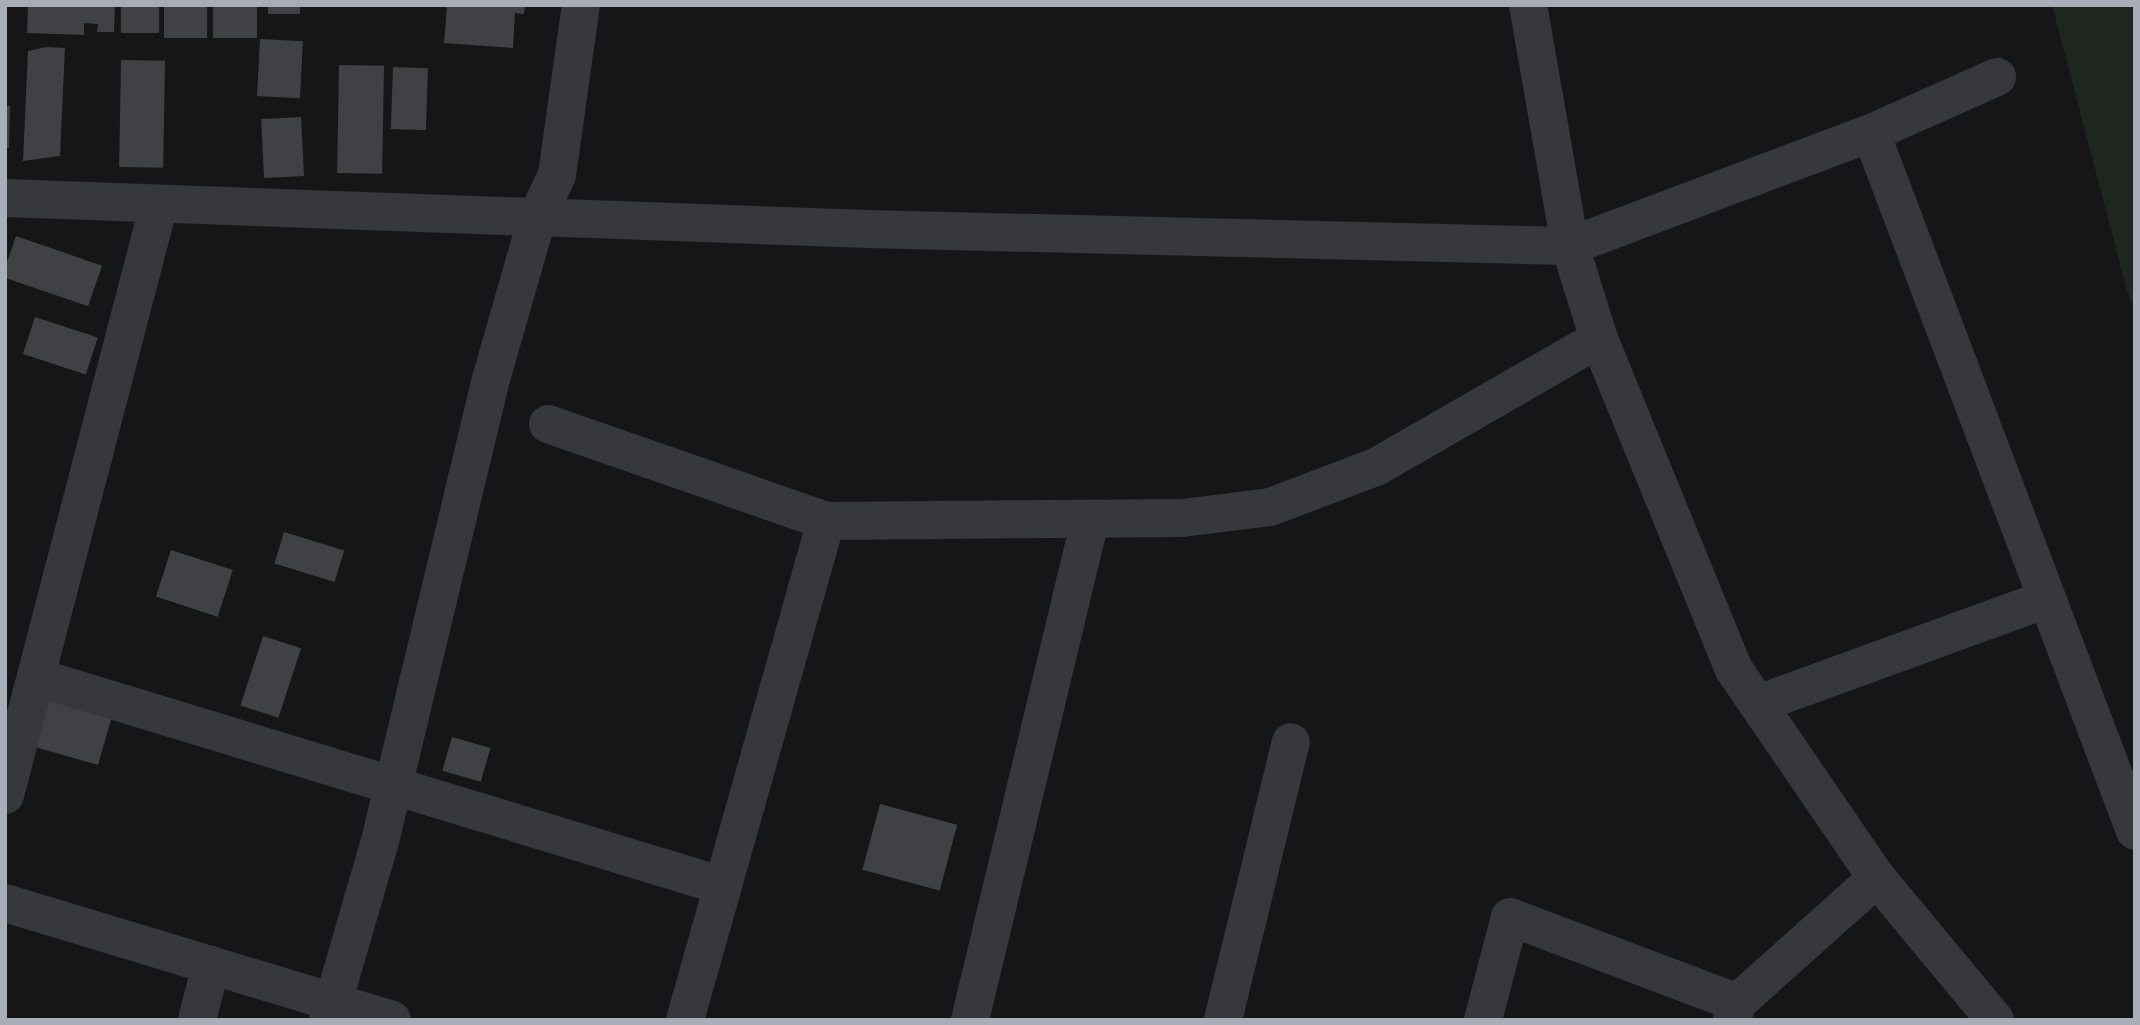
<!DOCTYPE html>
<style>
body{margin:0}
#map{position:relative;width:2140px;height:1025px;overflow:hidden;background:#161618;font-family:"PT Sans",sans-serif}
div>[style]{position:absolute}
[style*='--x']{left:calc(var(--x)*1px);top:calc(var(--y)*1px);width:calc(var(--w)*1px);rotate:calc(var(--a)*1deg)}
.green>*{inset:0;background:#1e261f}
.building>*{inset:0;background:#404145;transform-origin:0 0}
.minor>*{height:38px;margin:-19px;padding:0 19px;transform-origin:19px;border-radius:19px;background:#37383d}
span{translate:-50% -50%;white-space:nowrap;text-align:center;line-height:1.15;-webkit-text-stroke:5px #111113;paint-order:stroke}
.frame{position:absolute;inset:0;border:7px solid #a8adb8;pointer-events:none}
</style>
<div id="map">
<div class="green">
<i style="clip-path:polygon(2052px 5px,2135px 5px,2135px 312px,2126px 287px)"></i>
</div>
<div class="building">
<i style="clip-path:polygon(28px 5px,115px 5px,114px 32px,97px 32px,98px 24px,84px 23px,84px 35px,27px 33px)"></i>
<i style="left:121px;top:5px;width:38px;height:28px"></i>
<i style="left:164px;top:5px;width:43px;height:33px"></i>
<i style="left:213px;top:5px;width:44px;height:33px"></i>
<i style="left:268px;top:5px;width:32px;height:9px"></i>
<i style="clip-path:polygon(447px 5px,525px 5px,524px 14px,515px 13px,513px 48px,444px 43px)"></i>
<i style="left:260px;top:39px;width:43px;height:57px;rotate:3deg"></i>
<i style="clip-path:polygon(47px 47px,65px 48px,60px 156px,23px 161px,28px 51px)"></i>
<i style="left:121px;top:60px;width:44px;height:107px;rotate:1deg"></i>
<i style="left:339px;top:65px;width:45px;height:108px;rotate:1deg"></i>
<i style="left:393px;top:67px;width:35px;height:62px;rotate:2deg"></i>
<i style="clip-path:polygon(5px 106px,10px 106px,9px 148px,5px 148px)"></i>
<i style="left:301px;top:117px;width:59px;height:40px;rotate:87deg"></i>
<i style="left:16px;top:236px;width:91px;height:43px;rotate:19deg"></i>
<i style="left:35px;top:317px;width:66px;height:39px;rotate:18deg"></i>
<i style="left:284px;top:532px;width:63px;height:33px;rotate:17deg"></i>
<i style="left:171px;top:550px;width:65px;height:49px;rotate:18deg"></i>
<i style="left:263px;top:636px;width:40px;height:73px;rotate:18deg"></i>
<i style="left:46px;top:696px;width:69px;height:52px;rotate:16deg"></i>
<i style="left:452px;top:737px;width:40px;height:35px;rotate:16deg"></i>
<i style="left:880px;top:804px;width:80px;height:68px;rotate:15deg"></i>
</div>
<div class="minor">
<i style="--x:1528;--y:5;--w:245;--a:80.1"></i>
<i style="--x:1570;--y:246;--w:97;--a:72.7"></i>
<i style="--x:1599;--y:339;--w:355;--a:67.8"></i>
<i style="--x:1733;--y:668;--w:255;--a:55.6"></i>
<i style="--x:1877;--y:878;--w:185;--a:50.3"></i>
<i style="--x:1871;--y:133;--w:746;--a:69.28"></i>
<i style="--x:5;--y:198;--w:864;--a:2.06"></i>
<i style="--x:868;--y:229;--w:702;--a:1.39"></i>
<i style="--x:1570;--y:246;--w:322;--a:-20.6"></i>
<i style="--x:1871;--y:133;--w:138;--a:-24"></i>
<i style="--x:548;--y:424;--w:294;--a:19.2"></i>
<i style="--x:36;--y:677;--w:718;--a:16.92"></i>
<i style="--x:1758;--y:704;--w:307;--a:-20"></i>
<i style="--x:5;--y:795;--w:611;--a:-75.39"></i>
<i style="--x:5;--y:903;--w:404;--a:16.8"></i>
<i style="--x:197;--y:1020;--w:57;--a:-75.7"></i>
<i style="--x:328;--y:1020;--w:186;--a:-73.8"></i>
<i style="--x:380;--y:841;--w:475;--a:-76.5"></i>
<i style="--x:491;--y:379;--w:171;--a:-74"></i>
<i style="--x:538;--y:215;--w:44;--a:-64.6"></i>
<i style="--x:557;--y:175;--w:172;--a:-82"></i>
<i style="--x:685;--y:1020;--w:519;--a:-74.22"></i>
<i style="--x:826;--y:521;--w:356;--a:-0.5"></i>
<i style="--x:1182;--y:518;--w:89;--a:-7.1"></i>
<i style="--x:1270;--y:507;--w:113;--a:-20.7"></i>
<i style="--x:1376;--y:467;--w:257;--a:-29.9"></i>
<i style="--x:970;--y:1020;--w:514;--a:-76.5"></i>
<i style="--x:1223;--y:1020;--w:286;--a:-76.3"></i>
<i style="--x:1483;--y:1020;--w:106;--a:-75.3"></i>
<i style="--x:1510;--y:917;--w:243;--a:20.7"></i>
<i style="--x:1732;--y:1020;--w:18;--a:-74"></i>
<i style="--x:1737;--y:1003;--w:188;--a:-41.8"></i>
</div>
<div class="frame"></div>
</div>
